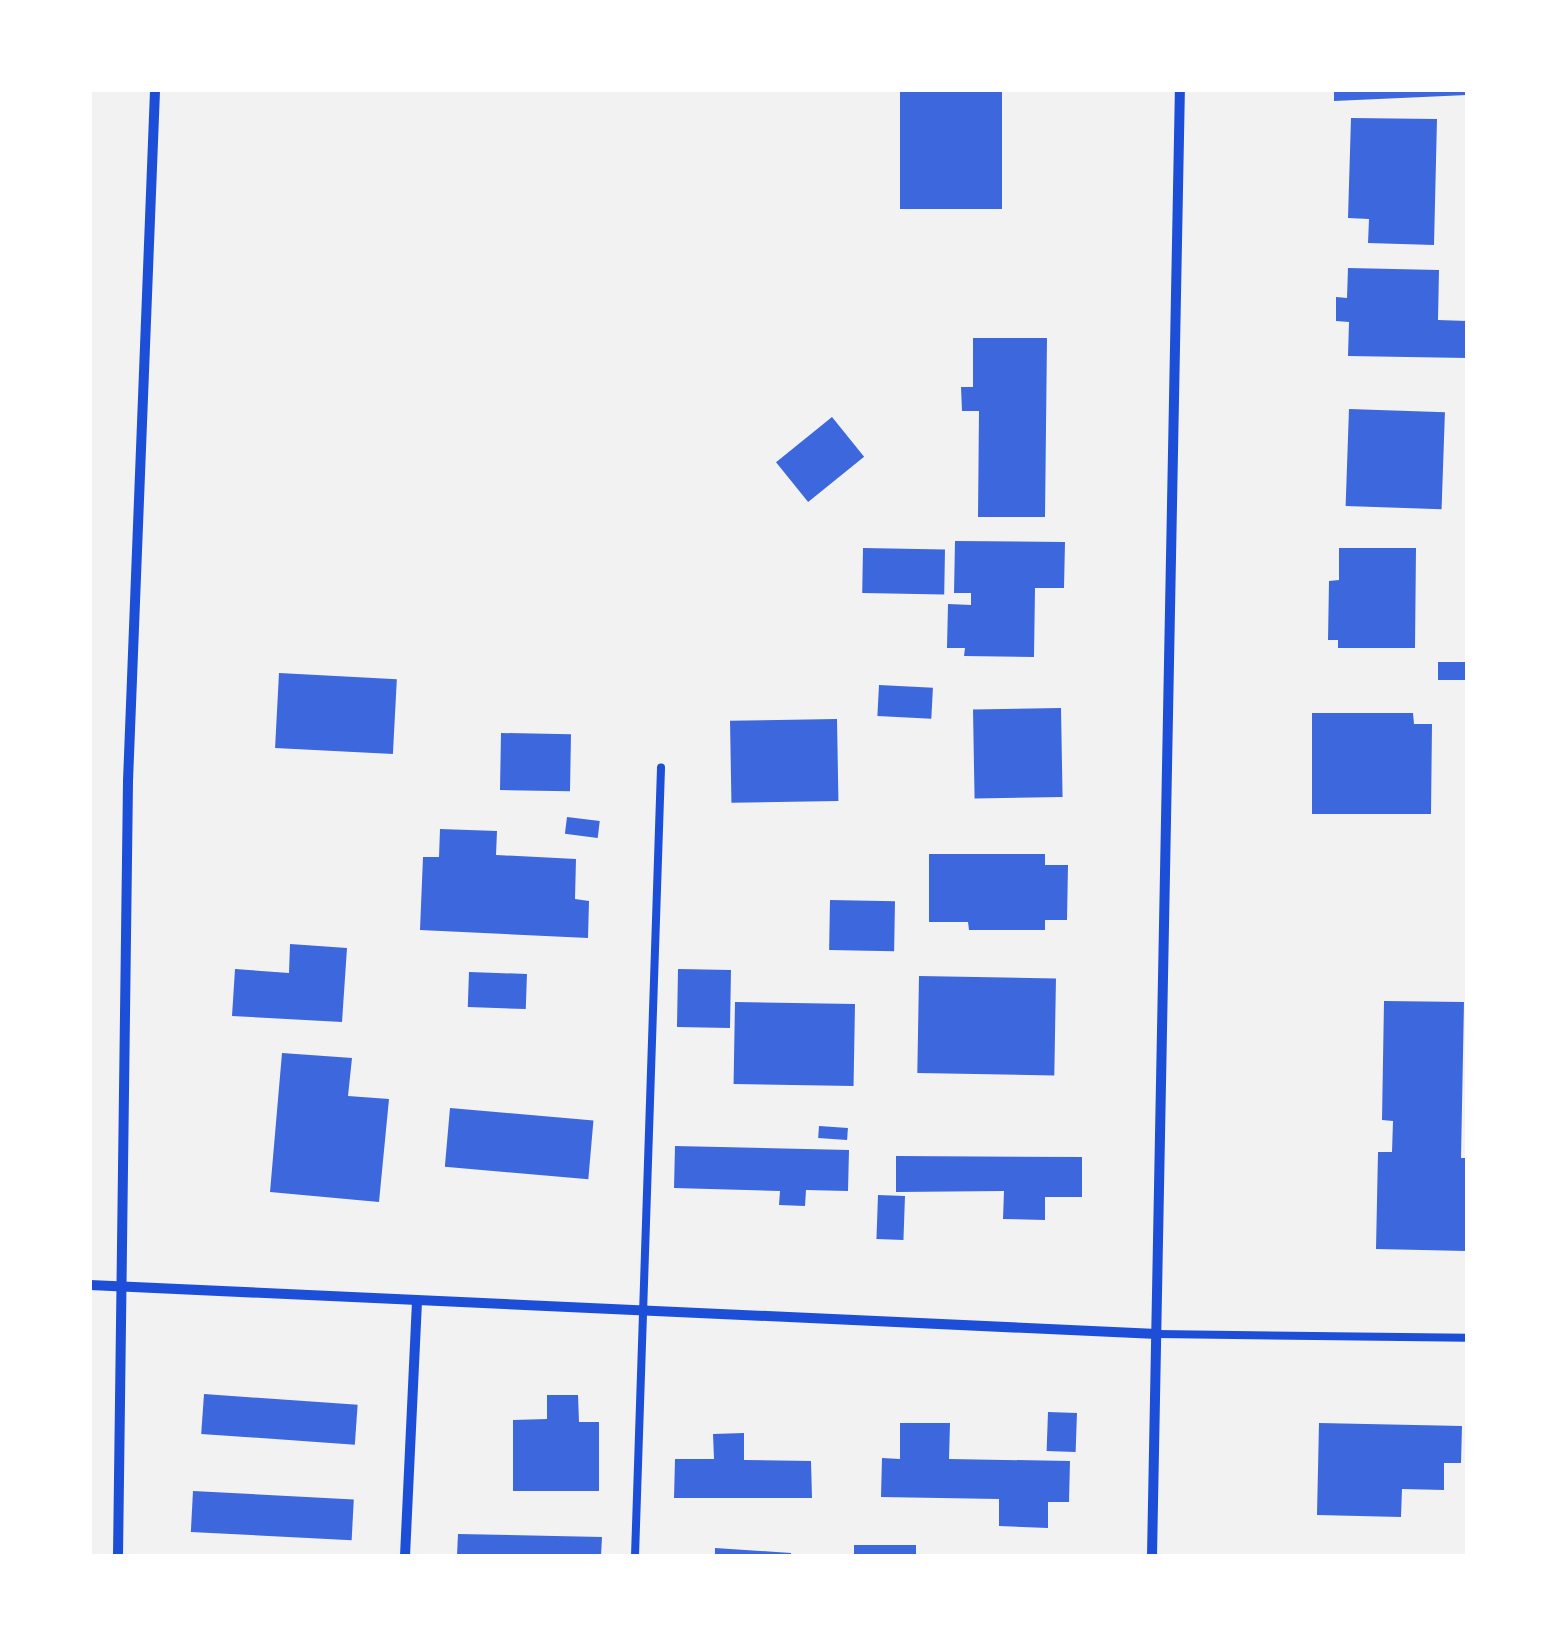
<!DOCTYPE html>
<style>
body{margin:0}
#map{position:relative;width:1557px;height:1646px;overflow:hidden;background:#f2f2f2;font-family:"Source Sans 3",sans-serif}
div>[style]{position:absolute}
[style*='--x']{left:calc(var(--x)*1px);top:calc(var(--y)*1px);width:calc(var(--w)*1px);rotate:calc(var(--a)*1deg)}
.building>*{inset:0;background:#3d67dc;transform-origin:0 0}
.service>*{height:8px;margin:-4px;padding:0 4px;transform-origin:4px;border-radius:4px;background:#1d4ed8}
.minor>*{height:10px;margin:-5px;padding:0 5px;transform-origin:5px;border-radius:5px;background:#1d4ed8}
span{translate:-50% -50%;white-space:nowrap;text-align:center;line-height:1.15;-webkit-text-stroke:10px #fff;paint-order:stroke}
.frame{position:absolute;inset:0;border:92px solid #fff;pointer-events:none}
</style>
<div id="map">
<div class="building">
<i style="left:900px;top:90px;width:102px;height:119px"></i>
<i style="clip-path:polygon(1334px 90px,1467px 90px,1467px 95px,1334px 101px)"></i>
<i style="clip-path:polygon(1351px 118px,1437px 119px,1434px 245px,1368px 243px,1369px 219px,1348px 218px)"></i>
<i style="clip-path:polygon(1348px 268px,1439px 270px,1438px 320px,1467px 321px,1467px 358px,1348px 356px,1349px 322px,1336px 321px,1336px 297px,1347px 298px)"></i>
<i style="clip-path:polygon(973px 338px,1047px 338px,1045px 517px,978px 517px,979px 411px,962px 411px,961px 387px,973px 387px)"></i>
<i style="left:1349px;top:409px;width:96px;height:97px;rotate:2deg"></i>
<i style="left:832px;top:417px;width:51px;height:72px;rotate:51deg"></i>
<i style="clip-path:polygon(955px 541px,1065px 542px,1064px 588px,1035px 588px,1034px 657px,964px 656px,965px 648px,947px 648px,948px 604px,971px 605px,971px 593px,954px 593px)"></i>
<i style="left:863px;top:548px;width:82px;height:45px;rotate:1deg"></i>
<i style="clip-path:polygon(1339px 548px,1416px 548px,1415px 648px,1338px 648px,1338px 640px,1328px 640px,1329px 581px,1339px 580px)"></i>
<i style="left:1467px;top:662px;width:18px;height:29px;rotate:90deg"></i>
<i style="left:279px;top:673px;width:118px;height:75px;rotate:3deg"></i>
<i style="left:879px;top:685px;width:54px;height:31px;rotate:3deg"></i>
<i style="left:1061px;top:708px;width:89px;height:88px;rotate:89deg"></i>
<i style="clip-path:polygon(1312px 713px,1413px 713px,1414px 724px,1432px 724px,1431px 814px,1312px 814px)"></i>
<i style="left:837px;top:719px;width:82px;height:107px;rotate:89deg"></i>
<i style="left:501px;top:733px;width:70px;height:57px;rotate:1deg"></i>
<i style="left:567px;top:817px;width:33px;height:17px;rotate:7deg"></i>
<i style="clip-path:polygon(440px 829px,497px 831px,496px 855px,576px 859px,575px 899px,589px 901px,588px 938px,420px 930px,423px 857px,439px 857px)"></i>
<i style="clip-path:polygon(929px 854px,1045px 854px,1045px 865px,1068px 865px,1067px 920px,1045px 920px,1045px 930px,969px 930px,968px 922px,929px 922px)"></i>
<i style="left:830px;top:900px;width:65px;height:50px;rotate:1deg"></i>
<i style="clip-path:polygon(290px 944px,347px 948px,342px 1022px,232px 1016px,235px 969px,289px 973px)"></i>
<i style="left:678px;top:969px;width:53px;height:58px;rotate:1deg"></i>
<i style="left:469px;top:972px;width:58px;height:35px;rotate:2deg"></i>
<i style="left:919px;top:976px;width:137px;height:97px;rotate:1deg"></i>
<i style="clip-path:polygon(1384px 1001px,1464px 1002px,1461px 1158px,1467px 1158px,1467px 1251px,1376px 1249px,1378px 1152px,1392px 1152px,1393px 1121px,1382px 1120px)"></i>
<i style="left:735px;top:1002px;width:120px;height:82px;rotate:1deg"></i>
<i style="clip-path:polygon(282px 1053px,352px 1058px,348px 1096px,389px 1099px,379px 1202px,270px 1192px)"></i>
<i style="left:450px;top:1108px;width:144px;height:59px;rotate:5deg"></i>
<i style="left:819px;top:1126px;width:29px;height:12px;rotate:4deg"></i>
<i style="clip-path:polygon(675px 1146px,849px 1150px,848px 1191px,806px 1190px,805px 1206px,779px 1205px,780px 1191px,674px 1188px)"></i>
<i style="clip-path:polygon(896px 1156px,1082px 1157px,1082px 1197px,1045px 1197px,1045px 1220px,1003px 1219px,1004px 1191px,896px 1192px)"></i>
<i style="left:878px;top:1195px;width:27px;height:44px;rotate:2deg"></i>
<i style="left:204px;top:1394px;width:154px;height:40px;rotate:4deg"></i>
<i style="clip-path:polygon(547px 1395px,578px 1395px,579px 1422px,599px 1422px,599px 1491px,513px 1491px,513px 1420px,547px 1419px)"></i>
<i style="left:1048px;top:1412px;width:29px;height:39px;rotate:2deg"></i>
<i style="clip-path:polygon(900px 1423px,950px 1423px,949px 1459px,1070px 1461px,1069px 1502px,1048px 1502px,1048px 1528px,999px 1526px,999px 1499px,881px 1497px,882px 1458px,900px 1459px)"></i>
<i style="clip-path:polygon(1319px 1423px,1462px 1426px,1461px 1463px,1444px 1463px,1444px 1490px,1402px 1489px,1401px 1517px,1317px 1515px)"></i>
<i style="clip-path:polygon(744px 1433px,744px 1460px,811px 1461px,812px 1498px,674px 1498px,675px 1459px,714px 1459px,713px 1434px)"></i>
<i style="left:193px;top:1491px;width:161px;height:41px;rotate:3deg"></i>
<i style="clip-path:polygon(458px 1534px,602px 1537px,601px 1556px,457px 1556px)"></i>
<i style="left:854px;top:1545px;width:62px;height:11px"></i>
<i style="clip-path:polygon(715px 1548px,791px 1553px,791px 1556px,715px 1556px)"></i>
</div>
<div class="service">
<i style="--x:1157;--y:1334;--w:310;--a:0.7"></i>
<i style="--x:635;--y:1556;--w:789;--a:-88.11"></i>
</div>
<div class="minor">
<i style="--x:90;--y:1285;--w:1068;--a:2.63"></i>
<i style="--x:118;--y:1556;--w:775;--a:-89.26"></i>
<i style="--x:128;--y:781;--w:692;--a:-87.76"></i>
<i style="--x:405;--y:1556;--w:255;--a:-87.3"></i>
<i style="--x:1152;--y:1556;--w:1466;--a:-88.91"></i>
</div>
<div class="frame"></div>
</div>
